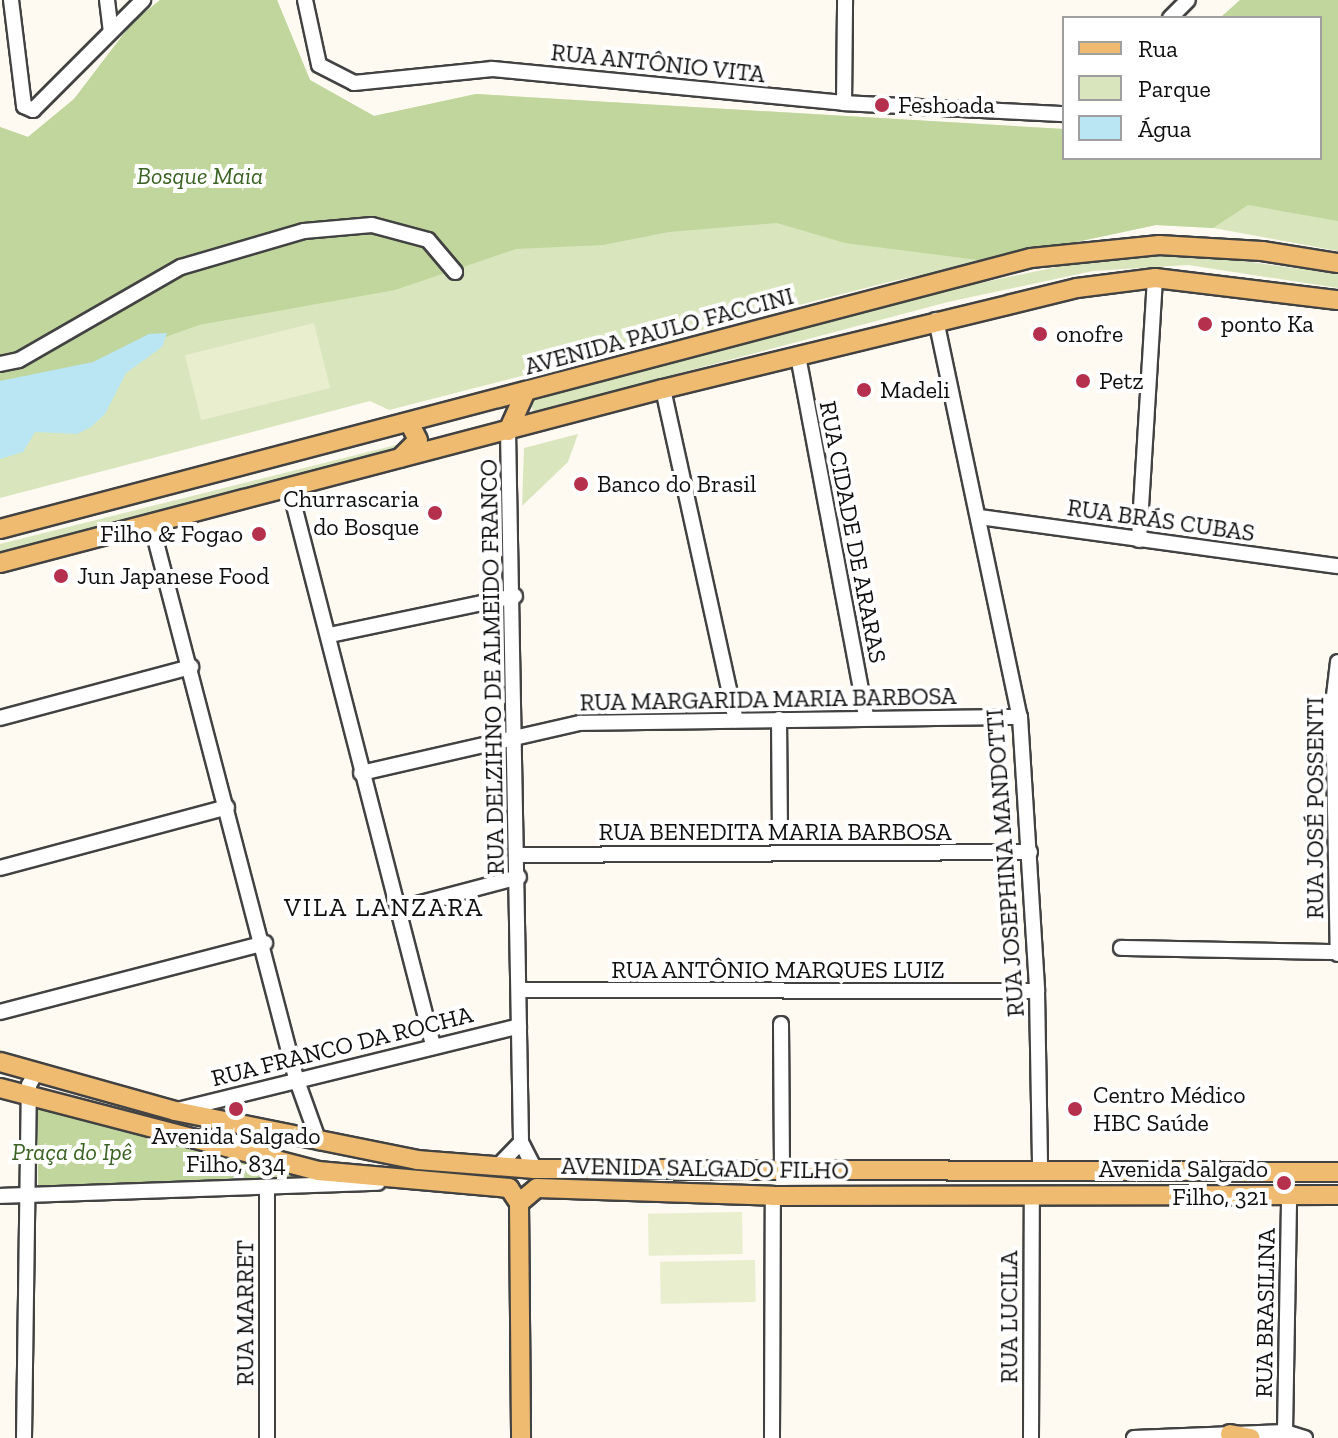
<!DOCTYPE html>
<meta charset="utf-8">
<style>
body{margin:0}
#map{position:relative;width:1338px;height:1438px;overflow:hidden;background:#fef9f1;font-family:"Zilla Slab",serif}
div>[style]{position:absolute}
[style*='--x']{left:calc(var(--x)*1px);top:calc(var(--y)*1px);width:calc(var(--w)*1px);rotate:calc(var(--a)*1deg)}
.green>*{inset:0;background:#d9e6bd}
.forest>*{inset:0;background:#c0d69d}
.pitch>*{inset:0;background:#e8eece;transform-origin:0 0}
.water>*{inset:0;background:#b9e6f2}
.roads{filter:drop-shadow(2px 0 #424242) drop-shadow(-2px 0 #424242) drop-shadow(0 2px #424242) drop-shadow(0 -2px #424242)}
.minor>*{height:14px;margin:-7px;padding:0 7px;transform-origin:7px;border-radius:7px;background:#fff}
.major>*{height:18px;margin:-9px;padding:0 9px;transform-origin:9px;border-radius:9px;background:#eebb71}
.dots>*{width:22px;height:22px;translate:-50% -50%;box-sizing:border-box;border:4px solid #fff;border-radius:50%}
span{translate:-50% -50%;white-space:nowrap;text-align:center;line-height:1.15;-webkit-text-stroke:8px #fff;paint-order:stroke}
.street-label{font-size:24px;color:#0f0f0f}
.poi-label{font-size:24px;color:#0f0f0f}
.left{translate:0 -50%;text-align:left}
.right{translate:-100% -50%;text-align:right}
.park-label{font-size:24px;color:#3a6223;font-style:italic}
.neighbourhood-label{font-size:26px;color:#0f0f0f;letter-spacing:2px}
.legend{position:absolute;left:1062px;top:16px;width:260px;height:144px;box-sizing:border-box;background:#fff;border:2px solid #9f9f9f;margin:0;padding:10px 14px;list-style:none;font-size:24px;color:#0f0f0f}
.legend li{display:flex;align-items:center;gap:16px;height:40px}
.legend b{width:40px;border:2px solid #9f9f9f}
</style>
<div id="map">
<div class="green">
<i style="clip-path:polygon(160px 0,277px 0,310px 80px,374px 116px,476px 94px,1064px 129px,1064px 158px,1320px 158px,1320px 18px,1220px 18px,1240px 0,1338px 0,1338px 251px,1213px 228px,1156px 225px,893px 281px,389px 410px,370px 401px,0 498px,0 127px,28px 137px,74px 99px,132px 23px)"></i>
<i style="clip-path:polygon(1191px 254px,1338px 274px,1338px 288px,1188px 265px,1093px 271px,948px 302px,533px 412px,530px 400px,942px 291px,1090px 260px)"></i>
<i style="clip-path:polygon(578px 434px,568px 462px,522px 506px,524px 448px)"></i>
<i style="clip-path:polygon(400px 444px,374px 462px,0 557px,0 544px)"></i>
</div>
<div class="forest">
<i style="clip-path:polygon(160px 0,277px 0,310px 80px,374px 116px,476px 94px,1064px 129px,1064px 158px,1320px 158px,1320px 18px,1220px 18px,1240px 0,1338px 0,1338px 221px,1248px 205px,1213px 228px,1156px 225px,986px 261px,845px 243px,777px 223px,669px 232px,603px 245px,516px 249px,395px 290px,199px 325px,46px 380px,0 385px,0 127px,28px 137px,74px 99px,132px 23px)"></i>
<i style="clip-path:polygon(37px 1108px,322px 1181px,38px 1186px)"></i>
</div>
<div class="pitch">
<i style="left:314px;top:323px;width:67px;height:133px;rotate:76deg"></i>
<i style="left:742px;top:1212px;width:42px;height:94px;rotate:89deg"></i>
<i style="left:755px;top:1260px;width:42px;height:95px;rotate:89deg"></i>
</div>
<div class="water">
<i style="clip-path:polygon(167px 333px,162px 347px,126px 373px,105px 414px,91px 427px,77px 434px,35px 432px,23px 452px,0 459px,0 381px,93px 362px,149px 334px)"></i>
</div>
<div class="roads">
<div class="minor">
<i style="--x:11;--y:0;--w:107;--a:83"></i>
<i style="--x:24;--y:106;--w:10;--a:24"></i>
<i style="--x:33;--y:110;--w:156;--a:-45"></i>
<i style="--x:107;--y:0;--w:32;--a:83"></i>
<i style="--x:305;--y:0;--w:66;--a:77.8"></i>
<i style="--x:319;--y:65;--w:39;--a:27"></i>
<i style="--x:354;--y:83;--w:139;--a:-5.8"></i>
<i style="--x:492;--y:69;--w:354;--a:5.5"></i>
<i style="--x:844;--y:103;--w:220;--a:2.9"></i>
<i style="--x:1170;--y:18;--w:25;--a:-45"></i>
<i style="--x:844;--y:103;--w:103;--a:-89.4"></i>
<i style="--x:936;--y:320;--w:406;--a:78.1"></i>
<i style="--x:1020;--y:717;--w:275;--a:86.4"></i>
<i style="--x:1037;--y:991;--w:180;--a:89"></i>
<i style="--x:798;--y:356;--w:367;--a:79.3"></i>
<i style="--x:0;--y:364;--w:19;--a:-12"></i>
<i style="--x:19;--y:360;--w:187;--a:-29.9"></i>
<i style="--x:181;--y:267;--w:128;--a:-16.3"></i>
<i style="--x:304;--y:231;--w:68;--a:-5"></i>
<i style="--x:372;--y:225;--w:58;--a:15"></i>
<i style="--x:428;--y:240;--w:42;--a:49.8"></i>
<i style="--x:663;--y:389;--w:339;--a:77.6"></i>
<i style="--x:508;--y:431;--w:711;--a:88.95"></i>
<i style="--x:521;--y:1142;--w:30;--a:63"></i>
<i style="--x:290;--y:490;--w:573;--a:75.55"></i>
<i style="--x:979;--y:517;--w:362;--a:7.8"></i>
<i style="--x:151;--y:523;--w:574;--a:75.36"></i>
<i style="--x:296;--y:1078;--w:68;--a:70.2"></i>
<i style="--x:1139;--y:540;--w:262;--a:-86.5"></i>
<i style="--x:330;--y:635;--w:189;--a:-11.9"></i>
<i style="--x:1338;--y:662;--w:42;--a:96.8"></i>
<i style="--x:1333;--y:704;--w:250;--a:88.9"></i>
<i style="--x:0;--y:718;--w:198;--a:-15"></i>
<i style="--x:779;--y:719;--w:114;--a:89.5"></i>
<i style="--x:361;--y:773;--w:225;--a:-12.9"></i>
<i style="--x:580;--y:723;--w:440;--a:-0.8"></i>
<i style="--x:520;--y:855;--w:510;--a:-0.34"></i>
<i style="--x:0;--y:868;--w:235;--a:-15"></i>
<i style="--x:398;--y:909;--w:125;--a:-14.8"></i>
<i style="--x:1121;--y:948;--w:217;--a:1.1"></i>
<i style="--x:519;--y:990;--w:518;--a:0.11"></i>
<i style="--x:0;--y:1012;--w:274;--a:-14.6"></i>
<i style="--x:781;--y:1024;--w:148;--a:89.6"></i>
<i style="--x:178;--y:1110;--w:351;--a:-13.8"></i>
<i style="--x:498;--y:1166;--w:33;--a:-46"></i>
<i style="--x:0;--y:1196;--w:378;--a:-2"></i>
<i style="--x:1285;--y:1432;--w:238;--a:-89"></i>
<i style="--x:24;--y:1438;--w:353;--a:-89.2"></i>
<i style="--x:29;--y:1085;--w:13;--a:-61"></i>
<i style="--x:267;--y:1438;--w:249;--a:-90"></i>
<i style="--x:772;--y:1438;--w:242;--a:-89.8"></i>
<i style="--x:1031;--y:1438;--w:242;--a:-89.8"></i>
<i style="--x:1134;--y:1438;--w:151;--a:-2.3"></i>
<i style="--x:1285;--y:1432;--w:21;--a:17"></i>
</div>
<div class="major">
<i style="--x:508;--y:431;--w:44;--a:-65.8"></i>
<i style="--x:400;--y:458;--w:25;--a:-45"></i>
<i style="--x:418;--y:440;--w:20;--a:-117"></i>
<i style="--x:0;--y:529;--w:1066;--a:-14.73"></i>
<i style="--x:1031;--y:258;--w:129;--a:-5.8"></i>
<i style="--x:1159;--y:245;--w:103;--a:3.3"></i>
<i style="--x:1262;--y:251;--w:77;--a:9"></i>
<i style="--x:0;--y:563;--w:685;--a:-14.71"></i>
<i style="--x:663;--y:389;--w:426;--a:-13.7"></i>
<i style="--x:1077;--y:288;--w:79;--a:-7.3"></i>
<i style="--x:1155;--y:278;--w:184;--a:6.9"></i>
<i style="--x:0;--y:1062;--w:182;--a:15.6"></i>
<i style="--x:175;--y:1111;--w:247;--a:11.4"></i>
<i style="--x:417;--y:1160;--w:118;--a:4.4"></i>
<i style="--x:535;--y:1169;--w:803;--a:0.21"></i>
<i style="--x:0;--y:1088;--w:329;--a:14.6"></i>
<i style="--x:318;--y:1171;--w:192;--a:5.1"></i>
<i style="--x:509;--y:1188;--w:18;--a:56"></i>
<i style="--x:519;--y:1203;--w:235;--a:89.5"></i>
<i style="--x:519;--y:1203;--w:23;--a:-40"></i>
<i style="--x:537;--y:1188;--w:236;--a:1.9"></i>
<i style="--x:773;--y:1196;--w:565;--a:-0.1"></i>
<i style="--x:1230;--y:1434;--w:21;--a:11"></i>
</div>
</div>
<div class="dots">
<i style="left:882px;top:105px;background:#b5304c"></i>
<i style="left:1205px;top:324px;background:#b5304c"></i>
<i style="left:1040px;top:334px;background:#b5304c"></i>
<i style="left:1083px;top:381px;background:#b5304c"></i>
<i style="left:864px;top:390px;background:#b5304c"></i>
<i style="left:581px;top:484px;background:#b5304c"></i>
<i style="left:435px;top:513px;background:#b5304c"></i>
<i style="left:259px;top:534px;background:#b5304c"></i>
<i style="left:61px;top:576px;background:#b5304c"></i>
<i style="left:236px;top:1109px;background:#b5304c"></i>
<i style="left:1075px;top:1109px;background:#b5304c"></i>
<i style="left:1284px;top:1183px;background:#b5304c"></i>
</div>
<div class="street-label">
<span style="left:658px;top:63px;rotate:6deg">RUA ANTÔNIO VITA</span>
<span style="left:659px;top:331px;rotate:-15deg">AVENIDA PAULO FACCINI</span>
<span style="left:1161px;top:520px;rotate:8deg">RUA BRÁS CUBAS</span>
<span style="left:853px;top:532px;rotate:79deg">RUA CIDADE DE ARARAS</span>
<span style="left:492px;top:667px;rotate:-91deg">RUA DELZIHNO DE ALMEIDO FRANCO</span>
<span style="left:768px;top:699px;rotate:-1deg">RUA MARGARIDA MARIA BARBOSA</span>
<span style="left:1315px;top:808px;rotate:-90deg">RUA JOSÉ POSSENTI</span>
<span style="left:775px;top:832px">RUA BENEDITA MARIA BARBOSA</span>
<span style="left:1005px;top:863px;rotate:-94deg">RUA JOSEPHINA MANDOTTI</span>
<span style="left:778px;top:970px">RUA ANTÔNIO MARQUES LUIZ</span>
<span style="left:342px;top:1046px;rotate:-14deg">RUA FRANCO DA ROCHA</span>
<span style="left:705px;top:1168px;rotate:1deg">AVENIDA SALGADO FILHO</span>
<span style="left:245px;top:1313px;rotate:-90deg">RUA MARRET</span>
<span style="left:1265px;top:1313px;rotate:-89deg">RUA BRASILINA</span>
<span style="left:1009px;top:1317px;rotate:-90deg">RUA LUCILA</span>
</div>
<div class="poi-label">
<span class="left" style="left:898px;top:105px">Feshoada</span>
<span class="left" style="left:1221px;top:324px">ponto Ka</span>
<span class="left" style="left:1056px;top:334px">onofre</span>
<span class="left" style="left:1099px;top:381px">Petz</span>
<span class="left" style="left:880px;top:390px">Madeli</span>
<span class="left" style="left:597px;top:484px">Banco do Brasil</span>
<span class="right" style="left:419px;top:513px">Churrascaria<br>do Bosque</span>
<span class="right" style="left:243px;top:534px">Filho &amp; Fogao</span>
<span class="left" style="left:77px;top:576px">Jun Japanese Food</span>
<span class="left" style="left:1093px;top:1109px">Centro Médico<br>HBC Saúde</span>
<span style="left:236px;top:1150px">Avenida Salgado<br>Filho, 834</span>
<span class="right" style="left:1268px;top:1183px">Avenida Salgado<br>Filho, 321</span>
</div>
<div class="park-label">
<span style="left:200px;top:176px">Bosque Maia</span>
<span style="left:72px;top:1152px">Praça do Ipê</span>
</div>
<div class="neighbourhood-label">
<span style="left:384px;top:908px">VILA LANZARA</span>
</div>
<ul class="legend">
<li><b style="height:10px;background:#eebb71"></b>Rua</li>
<li><b style="height:22px;background:#d9e6bd"></b>Parque</li>
<li><b style="height:22px;background:#b9e6f2"></b>Água</li>
</ul>
</div>
